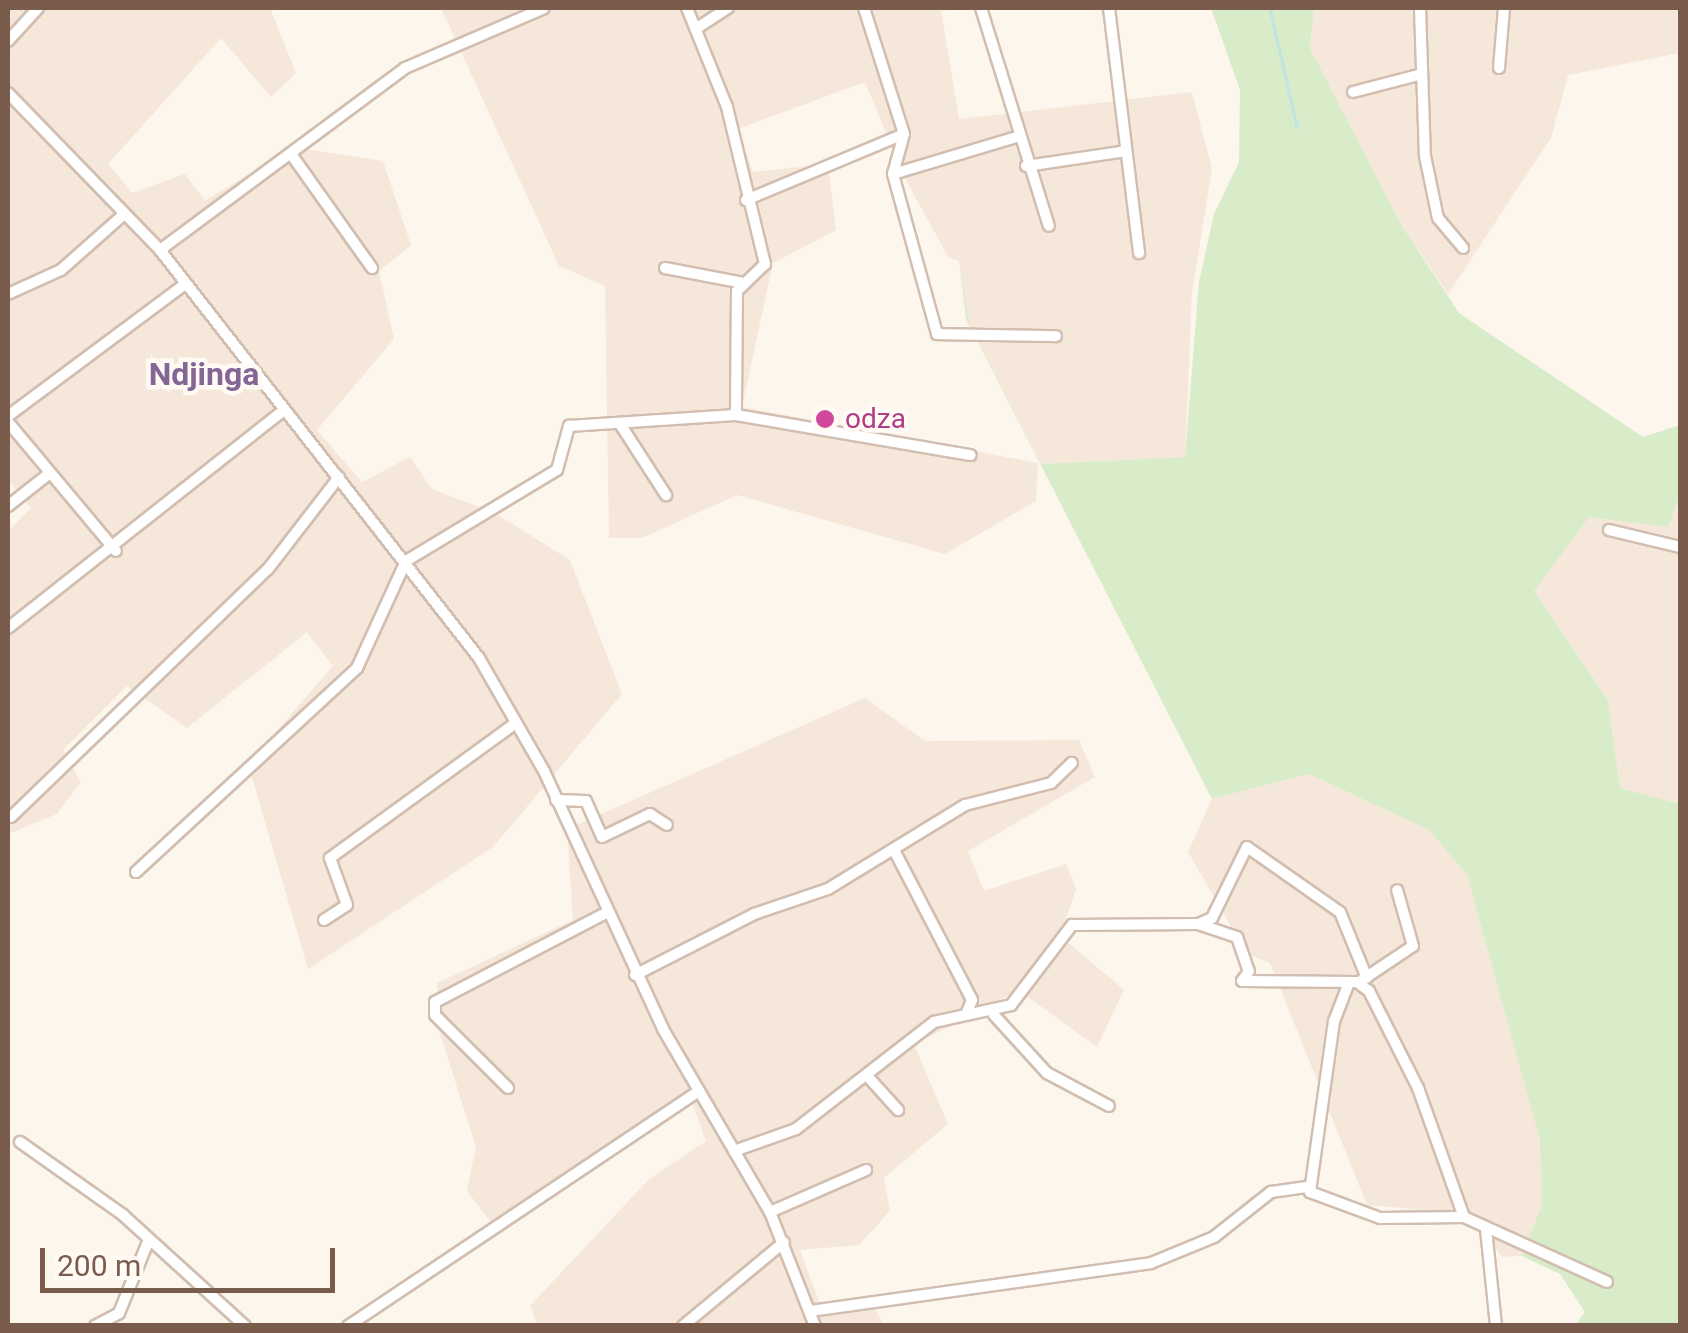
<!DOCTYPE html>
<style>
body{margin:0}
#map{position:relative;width:1688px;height:1333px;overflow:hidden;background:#fdf6ec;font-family:Roboto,sans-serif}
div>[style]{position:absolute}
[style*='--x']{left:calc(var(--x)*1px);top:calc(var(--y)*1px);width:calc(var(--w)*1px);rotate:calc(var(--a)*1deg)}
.residential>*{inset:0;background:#f5e8da}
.green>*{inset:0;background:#d8ecc9}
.stream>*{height:2.5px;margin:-1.25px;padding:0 1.25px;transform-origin:1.25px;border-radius:1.25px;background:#bfe3e8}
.roads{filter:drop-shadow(2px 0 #d1beb0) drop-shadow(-2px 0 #d1beb0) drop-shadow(0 2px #d1beb0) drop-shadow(0 -2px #d1beb0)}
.minor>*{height:10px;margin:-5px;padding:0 5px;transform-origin:5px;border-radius:5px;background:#fff}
.dots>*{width:28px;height:28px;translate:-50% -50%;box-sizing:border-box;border:5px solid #fffaf3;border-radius:50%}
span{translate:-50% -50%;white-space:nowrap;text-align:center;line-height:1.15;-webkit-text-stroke:9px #fffaf3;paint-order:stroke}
.hotel-label{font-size:28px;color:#b23c85}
.left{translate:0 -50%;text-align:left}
.quarter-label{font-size:32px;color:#846695;font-weight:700}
.frame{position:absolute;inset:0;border:10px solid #7a5c4d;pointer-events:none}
.scale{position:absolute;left:40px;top:1248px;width:295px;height:45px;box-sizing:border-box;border:5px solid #7a5c4d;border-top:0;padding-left:12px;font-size:30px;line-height:35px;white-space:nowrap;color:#7a5c4d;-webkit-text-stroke:8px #fffaf3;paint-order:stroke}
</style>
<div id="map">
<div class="residential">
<i style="clip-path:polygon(8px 8px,270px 8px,296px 73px,271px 97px,221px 38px,108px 164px,132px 193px,185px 174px,205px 201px,293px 147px,383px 161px,411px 245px,379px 271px,394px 339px,317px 430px,362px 482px,410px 457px,432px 489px,495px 513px,570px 560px,622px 694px,493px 847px,308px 969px,248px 764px,333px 666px,307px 632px,187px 728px,127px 686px,63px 750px,81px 782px,57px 814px,8px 834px,8px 531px,31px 508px,8px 480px)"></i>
<i style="clip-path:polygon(441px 8px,954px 8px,941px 11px,959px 119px,1192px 92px,1212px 169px,1192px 292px,1185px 457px,1041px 464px,969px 323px,959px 261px,949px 258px,905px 179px,865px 82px,738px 129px,753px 172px,828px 164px,836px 230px,773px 263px,742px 407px,1038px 463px,1036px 501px,945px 554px,737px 495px,642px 538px,609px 538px,605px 286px,559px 266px)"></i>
<i style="clip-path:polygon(1314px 8px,1680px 8px,1680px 53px,1568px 75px,1551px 138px,1448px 294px,1402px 226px,1310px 48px)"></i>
<i style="clip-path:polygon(1680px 496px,1680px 804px,1620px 788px,1608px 700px,1533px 591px,1589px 517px,1668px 526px)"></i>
<i style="clip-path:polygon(865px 698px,925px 741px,1079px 740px,1095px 777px,968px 851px,984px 891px,1066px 864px,1076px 889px,1060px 936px,1124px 990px,1097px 1047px,1018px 990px,914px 1045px,948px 1124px,884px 1178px,890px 1211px,859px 1245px,800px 1250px,821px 1307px,870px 1296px,883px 1325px,538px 1325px,530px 1306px,648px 1180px,706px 1141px,692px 1103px,493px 1225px,467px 1191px,476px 1147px,437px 1024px,437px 983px,573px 920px,567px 829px)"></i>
<i style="clip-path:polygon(1309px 774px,1429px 830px,1467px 875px,1541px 1140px,1542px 1204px,1522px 1256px,1502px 1257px,1479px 1225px,1437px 1211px,1367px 1205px,1270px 963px,1247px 954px,1188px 852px,1212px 799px)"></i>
</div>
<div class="green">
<i style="clip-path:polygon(1211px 8px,1314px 8px,1310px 48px,1402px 226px,1459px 313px,1643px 437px,1680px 425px,1680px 495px,1668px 527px,1589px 517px,1534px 591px,1608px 700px,1620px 788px,1680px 804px,1680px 1325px,1575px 1325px,1585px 1312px,1560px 1274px,1522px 1256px,1542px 1204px,1540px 1140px,1467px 875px,1429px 830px,1309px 774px,1212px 799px,966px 319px,959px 260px,969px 323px,1041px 464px,1185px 457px,1199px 282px,1214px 214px,1239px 162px,1240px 90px)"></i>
</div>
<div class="stream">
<i style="--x:1270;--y:8;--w:122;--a:77.2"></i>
</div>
<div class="roads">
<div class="minor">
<i style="--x:687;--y:8;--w:107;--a:68"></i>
<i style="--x:727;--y:107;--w:162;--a:76.4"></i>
<i style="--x:765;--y:264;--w:39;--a:136"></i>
<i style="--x:737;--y:291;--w:124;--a:90.5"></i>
<i style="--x:864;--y:8;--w:132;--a:72.4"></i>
<i style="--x:904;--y:134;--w:41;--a:105.4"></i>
<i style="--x:893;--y:174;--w:166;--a:74.6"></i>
<i style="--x:937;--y:334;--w:119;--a:1"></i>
<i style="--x:981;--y:8;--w:228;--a:72.7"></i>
<i style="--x:1109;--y:8;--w:247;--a:83"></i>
<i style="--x:1420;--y:8;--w:148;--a:88.1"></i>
<i style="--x:1425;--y:156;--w:63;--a:78.2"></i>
<i style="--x:1438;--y:218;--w:39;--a:50"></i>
<i style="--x:697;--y:28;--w:37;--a:-33"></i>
<i style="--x:8;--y:41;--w:45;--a:-47.7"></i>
<i style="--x:1499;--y:68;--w:60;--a:-85.2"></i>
<i style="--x:1353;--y:92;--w:71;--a:-14.6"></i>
<i style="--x:8;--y:93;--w:219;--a:45.9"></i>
<i style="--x:160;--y:250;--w:518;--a:51.98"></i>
<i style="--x:479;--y:658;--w:130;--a:60.1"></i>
<i style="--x:544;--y:771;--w:284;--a:65.2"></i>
<i style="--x:663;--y:1029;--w:212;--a:59.7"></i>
<i style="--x:770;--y:1212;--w:123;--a:68.5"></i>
<i style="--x:291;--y:154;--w:140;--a:54.6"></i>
<i style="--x:1026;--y:166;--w:101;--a:-8.5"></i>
<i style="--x:893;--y:174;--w:128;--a:-16.7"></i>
<i style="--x:746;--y:200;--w:171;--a:-22.7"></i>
<i style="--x:160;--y:250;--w:305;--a:-36.6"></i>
<i style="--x:405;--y:68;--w:151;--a:-23.3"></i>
<i style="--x:665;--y:268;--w:80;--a:10.8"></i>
<i style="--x:8;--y:294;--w:58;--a:-24.4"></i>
<i style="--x:61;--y:270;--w:83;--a:-41.6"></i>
<i style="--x:8;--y:416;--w:216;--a:-36.7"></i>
<i style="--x:8;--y:422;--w:168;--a:50.1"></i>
<i style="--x:620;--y:424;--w:85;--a:57.1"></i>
<i style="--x:8;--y:506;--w:53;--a:-38.2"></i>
<i style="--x:1609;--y:530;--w:73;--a:13.5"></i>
<i style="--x:8;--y:628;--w:352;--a:-38.3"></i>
<i style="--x:556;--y:800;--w:30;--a:2"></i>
<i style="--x:586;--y:801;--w:39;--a:66"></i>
<i style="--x:602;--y:837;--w:53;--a:-25.6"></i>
<i style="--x:650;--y:814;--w:20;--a:33"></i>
<i style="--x:11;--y:817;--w:357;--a:-44"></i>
<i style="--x:268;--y:569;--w:116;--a:-52.3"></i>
<i style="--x:894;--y:850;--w:169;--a:62.5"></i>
<i style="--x:972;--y:1000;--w:16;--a:112"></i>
<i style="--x:136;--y:872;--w:301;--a:-42.7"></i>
<i style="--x:357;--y:668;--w:118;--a:-65.4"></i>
<i style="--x:406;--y:561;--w:176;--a:-31.1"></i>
<i style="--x:557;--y:470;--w:46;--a:-74.7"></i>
<i style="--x:569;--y:426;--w:167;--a:-3.8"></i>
<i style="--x:736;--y:415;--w:238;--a:9.7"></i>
<i style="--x:324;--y:920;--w:27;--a:-33"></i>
<i style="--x:347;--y:905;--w:50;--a:-109.9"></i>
<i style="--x:330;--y:858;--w:230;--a:-36"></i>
<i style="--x:1198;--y:924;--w:15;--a:-23"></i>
<i style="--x:1212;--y:918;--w:79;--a:-63.8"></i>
<i style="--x:1247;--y:847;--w:113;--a:35"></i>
<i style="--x:1340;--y:912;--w:71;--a:67.8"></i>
<i style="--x:635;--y:975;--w:134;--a:-27.1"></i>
<i style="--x:754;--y:914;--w:78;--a:-18.7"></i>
<i style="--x:828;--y:889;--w:161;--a:-31.5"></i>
<i style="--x:965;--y:805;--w:89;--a:-14.3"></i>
<i style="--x:1051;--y:783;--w:29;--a:-44"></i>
<i style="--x:1362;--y:980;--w:61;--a:-33.7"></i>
<i style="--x:1413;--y:946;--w:58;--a:-105.9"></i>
<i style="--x:1348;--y:985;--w:39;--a:111"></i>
<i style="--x:1334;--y:1021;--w:173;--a:98"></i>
<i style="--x:1310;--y:1192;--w:75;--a:20.4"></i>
<i style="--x:1380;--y:1218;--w:84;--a:-0.7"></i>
<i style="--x:1464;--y:1217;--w:157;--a:24.4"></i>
<i style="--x:994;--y:1015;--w:79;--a:47.6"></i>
<i style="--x:1047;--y:1073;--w:70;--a:28"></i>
<i style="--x:870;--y:1079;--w:42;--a:47.9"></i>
<i style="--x:508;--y:1088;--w:103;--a:-135"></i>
<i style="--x:435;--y:1015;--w:13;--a:-90"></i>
<i style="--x:435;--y:1002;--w:191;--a:-27.5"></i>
<i style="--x:20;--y:1142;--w:126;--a:35.3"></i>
<i style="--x:123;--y:1215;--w:165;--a:42.3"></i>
<i style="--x:734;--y:1151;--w:66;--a:-19.5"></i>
<i style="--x:796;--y:1129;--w:175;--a:-37.8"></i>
<i style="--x:934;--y:1022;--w:79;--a:-12.4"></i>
<i style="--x:1011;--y:1005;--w:101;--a:-52.7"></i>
<i style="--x:1072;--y:925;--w:126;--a:-0.5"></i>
<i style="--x:1198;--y:924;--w:41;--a:18.4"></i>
<i style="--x:1237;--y:937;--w:36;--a:71"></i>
<i style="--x:1249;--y:971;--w:12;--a:125"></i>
<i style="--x:1242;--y:981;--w:115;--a:0.5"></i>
<i style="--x:1357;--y:982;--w:15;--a:37"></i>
<i style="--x:1369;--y:991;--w:109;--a:63.2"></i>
<i style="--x:1418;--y:1088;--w:137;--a:70.4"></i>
<i style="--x:770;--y:1212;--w:105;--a:-23.6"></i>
<i style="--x:1486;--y:1229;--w:98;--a:84.1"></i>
<i style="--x:810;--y:1311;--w:344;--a:-8"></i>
<i style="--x:1151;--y:1263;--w:68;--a:-22.4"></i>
<i style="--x:1214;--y:1237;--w:73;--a:-38.3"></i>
<i style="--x:1271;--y:1192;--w:36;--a:-8"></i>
<i style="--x:95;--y:1326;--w:27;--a:-28"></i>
<i style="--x:119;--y:1313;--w:77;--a:-67.8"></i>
<i style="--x:348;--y:1326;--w:422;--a:-33.8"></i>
<i style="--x:683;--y:1326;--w:131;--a:-39.7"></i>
</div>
</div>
<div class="dots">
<i style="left:825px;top:419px;background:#d1479c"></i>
</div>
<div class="hotel-label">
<span class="left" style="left:845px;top:419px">odza</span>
</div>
<div class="quarter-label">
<span style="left:204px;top:374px">Ndjinga</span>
</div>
<div class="frame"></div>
<div class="scale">200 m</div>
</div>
